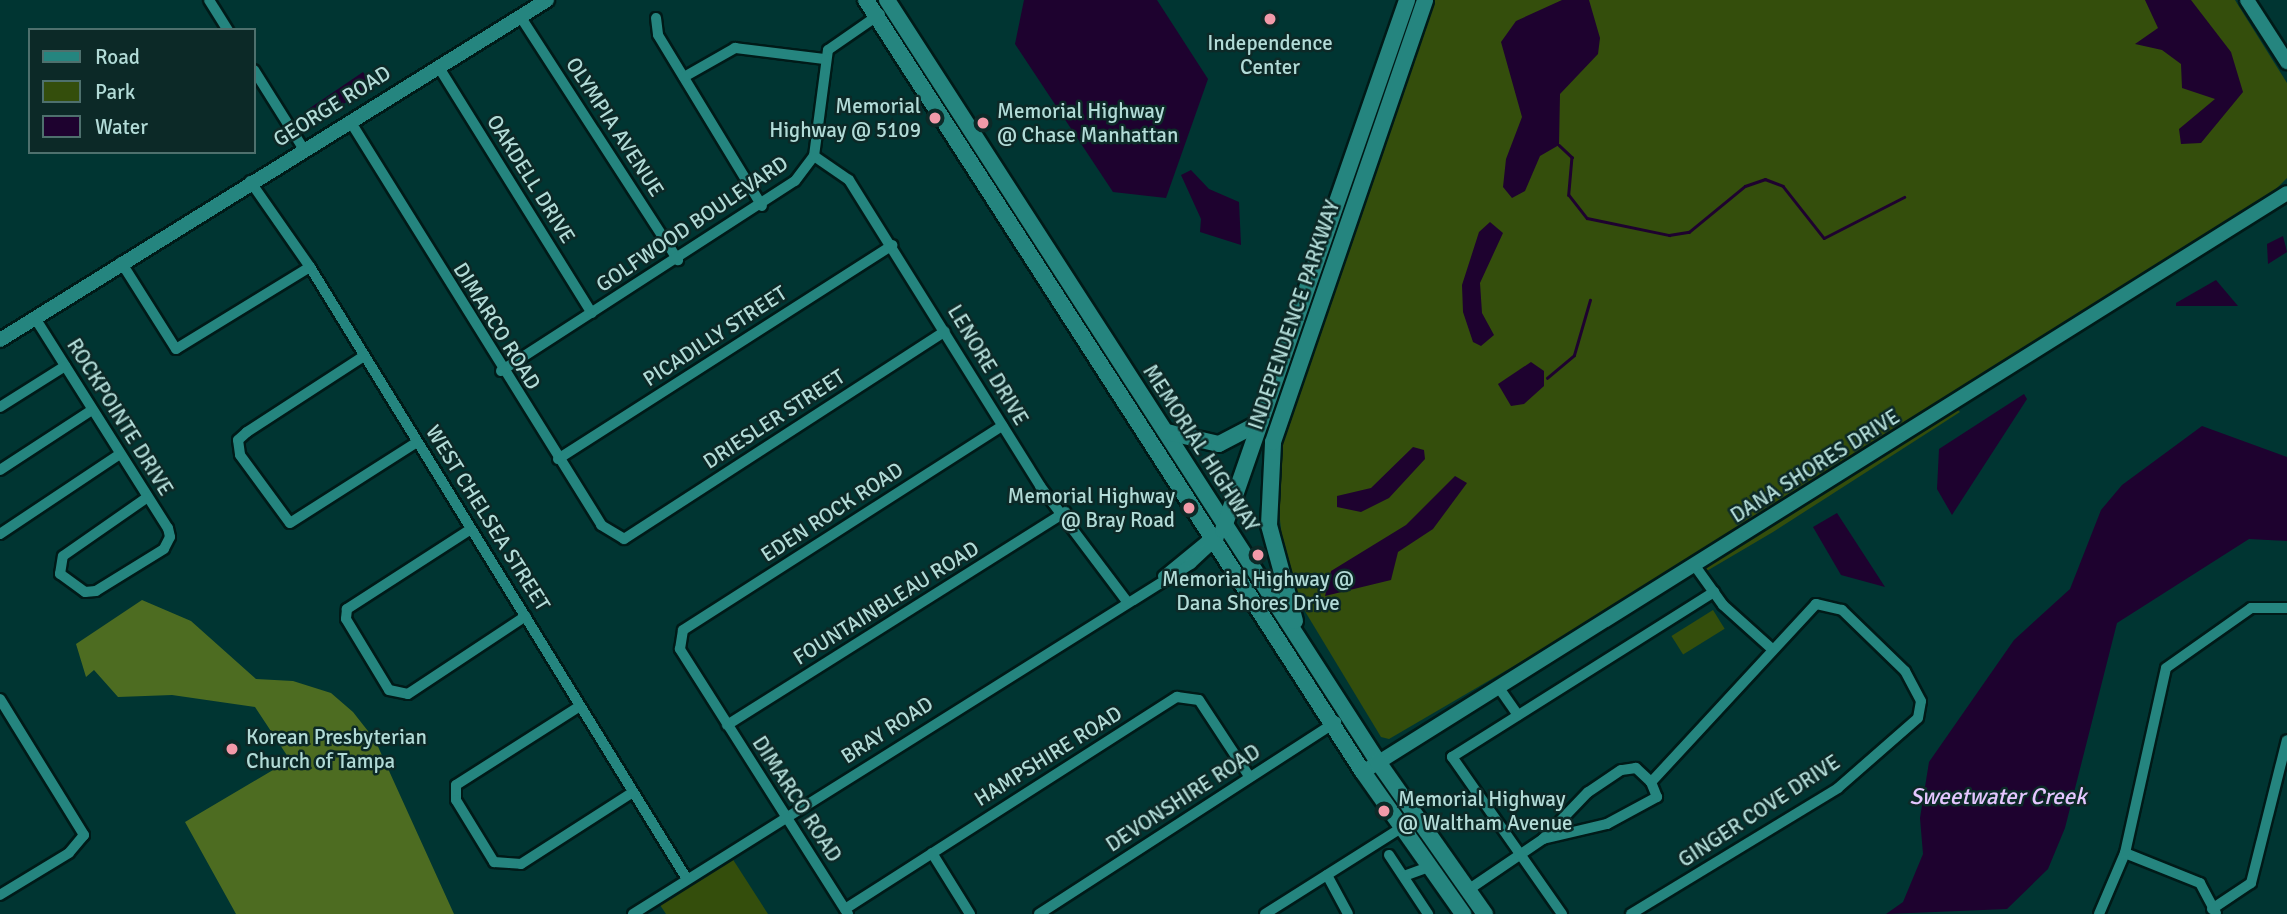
<!DOCTYPE html>
<style>
body{margin:0}
#map{position:relative;width:2287px;height:914px;overflow:hidden;background:#003532;font-family:Signika,sans-serif}
div>[style]{position:absolute}
[style*='--x']{left:calc(var(--x)*1px);top:calc(var(--y)*1px);width:calc(var(--w)*1px);rotate:calc(var(--a)*1deg)}
.green>*{inset:0;background:#344e0c;transform-origin:0 0}
.forest>*{inset:0;background:#4d6c21}
.water>*{inset:0;background:#1e022f}
.stream>*{height:2.5px;margin:-1.25px;padding:0 1.25px;transform-origin:1.25px;border-radius:1.25px;background:#1e022f}
.roads{filter:drop-shadow(2px 0 #001a18) drop-shadow(-2px 0 #001a18) drop-shadow(0 2px #001a18) drop-shadow(0 -2px #001a18)}
.minor>*{height:10px;margin:-5px;padding:0 5px;transform-origin:5px;border-radius:5px;background:#25857f}
.tertiary>*{height:14px;margin:-7px;padding:0 7px;transform-origin:7px;border-radius:7px;background:#25857f}
.secondary>*{height:16px;margin:-8px;padding:0 8px;transform-origin:8px;border-radius:8px;background:#25857f}
.dots>*{width:19px;height:19px;translate:-50% -50%;box-sizing:border-box;border:4px solid #0c2927;border-radius:50%}
span{translate:-50% -50%;white-space:nowrap;text-align:center;line-height:1.15;-webkit-text-stroke:5px #0c2927;paint-order:stroke}
.poi-label{font-size:21px;color:#b2dbd7}
.right{translate:-100% -50%;text-align:right}
.left{translate:0 -50%;text-align:left}
.street-label{font-size:21px;color:#b2dbd7}
.water-label{font-size:23px;color:#e5c6ff;font-style:italic}
.legend{position:absolute;left:28px;top:28px;width:228px;height:126px;box-sizing:border-box;background:#0c2927;border:2px solid #4e706d;margin:0;padding:9px 12px;list-style:none;font-size:21px;color:#b2dbd7}
.legend li{display:flex;align-items:center;gap:14px;height:35px}
.legend b{width:35px;border:2px solid #4e706d}
</style>
<div id="map">
<div class="green">
<i style="clip-path:polygon(1434px 0,2235px 0,2287px 83px,2287px 178px,2266px 199px,1593px 620px,1389px 739px,1381px 737px,1303px 608px,1284px 556px,1277px 493px,1283px 437px)"></i>
<i style="clip-path:polygon(1956px 408px,1960px 412px,1773px 532px,1705px 572px,1702px 567px)"></i>
<i style="left:1713px;top:610px;width:22px;height:49px;rotate:58deg"></i>
<i style="clip-path:polygon(732px 858px,768px 914px,666px 914px,660px 905px)"></i>
</div>
<div class="forest">
<i style="clip-path:polygon(142px 600px,191px 621px,256px 679px,293px 681px,331px 693px,353px 712px,375px 740px,454px 914px,236px 914px,185px 822px,290px 760px,255px 707px,172px 695px,118px 697px,94px 670px,86px 677px,76px 644px)"></i>
</div>
<div class="water">
<i style="clip-path:polygon(1024px 0,1157px 0,1208px 79px,1166px 198px,1113px 192px,1015px 44px)"></i>
<i style="clip-path:polygon(1562px 0,1589px 0,1600px 38px,1598px 54px,1560px 94px,1559px 145px,1540px 156px,1525px 191px,1512px 198px,1503px 187px,1506px 159px,1522px 117px,1501px 42px,1516px 21px)"></i>
<i style="clip-path:polygon(2145px 0,2191px 0,2231px 52px,2243px 92px,2201px 143px,2181px 144px,2179px 129px,2215px 99px,2182px 88px,2181px 64px,2162px 50px,2135px 44px,2158px 28px)"></i>
<i style="clip-path:polygon(363px 72px,373px 86px,312px 123px,307px 110px)"></i>
<i style="clip-path:polygon(1191px 170px,1209px 189px,1239px 202px,1241px 245px,1200px 232px,1201px 219px,1181px 175px)"></i>
<i style="clip-path:polygon(1490px 222px,1503px 233px,1480px 283px,1482px 313px,1494px 335px,1481px 346px,1473px 342px,1463px 312px,1462px 285px,1479px 232px)"></i>
<i style="clip-path:polygon(2283px 236px,2287px 252px,2268px 264px,2267px 244px)"></i>
<i style="clip-path:polygon(2216px 280px,2238px 306px,2176px 306px,2176px 303px)"></i>
<i style="clip-path:polygon(1531px 362px,1544px 371px,1544px 386px,1524px 404px,1511px 406px,1498px 384px)"></i>
<i style="clip-path:polygon(2024px 394px,2027px 399px,1952px 515px,1937px 489px,1939px 449px)"></i>
<i style="clip-path:polygon(2202px 426px,2287px 457px,2287px 541px,2249px 539px,2117px 623px,2065px 828px,2048px 869px,2007px 909px,1886px 914px,1903px 902px,1923px 854px,1920px 818px,1929px 762px,2014px 640px,2070px 589px,2101px 510px,2122px 485px)"></i>
<i style="clip-path:polygon(1413px 447px,1424px 450px,1425px 459px,1389px 498px,1361px 512px,1337px 507px,1337px 496px,1371px 488px)"></i>
<i style="clip-path:polygon(1455px 476px,1467px 483px,1433px 529px,1398px 552px,1391px 580px,1325px 596px,1331px 571px,1406px 525px)"></i>
<i style="clip-path:polygon(1837px 513px,1885px 587px,1841px 575px,1813px 527px)"></i>
</div>
<div class="stream">
<i style="--x:1559;--y:145;--w:18;--a:43"></i>
<i style="--x:1572;--y:157;--w:38;--a:95"></i>
<i style="--x:1569;--y:195;--w:29;--a:52"></i>
<i style="--x:1587;--y:218;--w:84;--a:11.7"></i>
<i style="--x:1669;--y:235;--w:20;--a:-9"></i>
<i style="--x:1689;--y:232;--w:72;--a:-39.4"></i>
<i style="--x:1745;--y:186;--w:21;--a:-19"></i>
<i style="--x:1765;--y:179;--w:19;--a:21"></i>
<i style="--x:1783;--y:186;--w:66;--a:51.7"></i>
<i style="--x:1824;--y:238;--w:90;--a:-27.1"></i>
<i style="--x:1547;--y:378;--w:35;--a:-40"></i>
<i style="--x:1574;--y:355;--w:57;--a:-73.8"></i>
</div>
<div class="roads">
<div class="minor">
<i style="--x:209;--y:0;--w:36;--a:58"></i>
<i style="--x:520;--y:16;--w:291;--a:57.1"></i>
<i style="--x:656;--y:18;--w:17;--a:83"></i>
<i style="--x:658;--y:35;--w:200;--a:58.7"></i>
<i style="--x:438;--y:66;--w:291;--a:58.1"></i>
<i style="--x:254;--y:70;--w:92;--a:57.9"></i>
<i style="--x:684;--y:77;--w:59;--a:-29.6"></i>
<i style="--x:735;--y:48;--w:91;--a:7"></i>
<i style="--x:350;--y:121;--w:476;--a:58.1"></i>
<i style="--x:601;--y:525;--w:27;--a:31"></i>
<i style="--x:624;--y:539;--w:382;--a:-32.9"></i>
<i style="--x:814;--y:156;--w:42;--a:34.4"></i>
<i style="--x:849;--y:180;--w:361;--a:58"></i>
<i style="--x:1040;--y:486;--w:143;--a:53"></i>
<i style="--x:250;--y:181;--w:105;--a:55.1"></i>
<i style="--x:310;--y:267;--w:719;--a:58.37"></i>
<i style="--x:121;--y:262;--w:103;--a:57.7"></i>
<i style="--x:176;--y:349;--w:157;--a:-31.5"></i>
<i style="--x:35;--y:318;--w:249;--a:57.7"></i>
<i style="--x:168;--y:528;--w:9;--a:77"></i>
<i style="--x:170;--y:537;--w:13;--a:117"></i>
<i style="--x:164;--y:549;--w:80;--a:148.3"></i>
<i style="--x:96;--y:591;--w:11;--a:175"></i>
<i style="--x:85;--y:592;--w:31;--a:-144"></i>
<i style="--x:60;--y:574;--w:18;--a:-81"></i>
<i style="--x:63;--y:556;--w:103;--a:-34.8"></i>
<i style="--x:364;--y:356;--w:140;--a:147"></i>
<i style="--x:247;--y:432;--w:12;--a:138"></i>
<i style="--x:238;--y:440;--w:15;--a:82"></i>
<i style="--x:240;--y:455;--w:84;--a:53.7"></i>
<i style="--x:290;--y:523;--w:151;--a:-32.5"></i>
<i style="--x:501;--y:371;--w:350;--a:-32.9"></i>
<i style="--x:795;--y:181;--w:31;--a:-53"></i>
<i style="--x:814;--y:156;--w:107;--a:-82.5"></i>
<i style="--x:828;--y:50;--w:63;--a:-34.7"></i>
<i style="--x:0;--y:407;--w:77;--a:-32.2"></i>
<i style="--x:558;--y:459;--w:397;--a:-32.6"></i>
<i style="--x:0;--y:470;--w:110;--a:-33.1"></i>
<i style="--x:471;--y:529;--w:148;--a:147.2"></i>
<i style="--x:347;--y:609;--w:10;--a:96"></i>
<i style="--x:346;--y:619;--w:83;--a:58.8"></i>
<i style="--x:389;--y:690;--w:19;--a:12"></i>
<i style="--x:408;--y:694;--w:141;--a:-33.5"></i>
<i style="--x:0;--y:534;--w:144;--a:-33.7"></i>
<i style="--x:1695;--y:566;--w:48;--a:54.3"></i>
<i style="--x:1723;--y:605;--w:64;--a:41.9"></i>
<i style="--x:1163;--y:576;--w:63;--a:-39.2"></i>
<i style="--x:1499;--y:688;--w:33;--a:55"></i>
<i style="--x:0;--y:699;--w:160;--a:58.3"></i>
<i style="--x:84;--y:835;--w:23;--a:130"></i>
<i style="--x:69;--y:853;--w:81;--a:148.7"></i>
<i style="--x:580;--y:706;--w:147;--a:147.5"></i>
<i style="--x:456;--y:785;--w:15;--a:90"></i>
<i style="--x:456;--y:800;--w:73;--a:58.5"></i>
<i style="--x:494;--y:862;--w:27;--a:4"></i>
<i style="--x:521;--y:864;--w:133;--a:-32.7"></i>
<i style="--x:727;--y:725;--w:400;--a:-32.2"></i>
<i style="--x:932;--y:853;--w:72;--a:58.1"></i>
<i style="--x:2125;--y:853;--w:81;--a:21.8"></i>
<i style="--x:2200;--y:883;--w:34;--a:62"></i>
<i style="--x:1389;--y:855;--w:71;--a:56.5"></i>
<i style="--x:1327;--y:875;--w:44;--a:61.7"></i>
<i style="--x:1404;--y:876;--w:27;--a:-20"></i>
<i style="--x:1468;--y:890;--w:91;--a:-34.2"></i>
<i style="--x:1543;--y:839;--w:66;--a:-13.2"></i>
<i style="--x:1607;--y:824;--w:57;--a:-28.4"></i>
<i style="--x:1657;--y:797;--w:16;--a:-112"></i>
<i style="--x:1651;--y:782;--w:21;--a:-137"></i>
<i style="--x:1636;--y:768;--w:15;--a:172"></i>
<i style="--x:1621;--y:770;--w:40;--a:146"></i>
<i style="--x:1588;--y:792;--w:65;--a:133.8"></i>
<i style="--x:845;--y:909;--w:394;--a:-32.6"></i>
<i style="--x:1177;--y:697;--w:22;--a:8"></i>
<i style="--x:1199;--y:700;--w:91;--a:56.7"></i>
<i style="--x:2212;--y:909;--w:47;--a:-33.7"></i>
<i style="--x:2251;--y:883;--w:147;--a:-75.9"></i>
<i style="--x:633;--y:914;--w:659;--a:-32.1"></i>
<i style="--x:1191;--y:564;--w:38;--a:-43"></i>
<i style="--x:848;--y:914;--w:314;--a:-122.4"></i>
<i style="--x:680;--y:649;--w:19;--a:-81"></i>
<i style="--x:683;--y:630;--w:379;--a:-32.6"></i>
<i style="--x:1039;--y:914;--w:354;--a:-32.9"></i>
<i style="--x:1265;--y:914;--w:161;--a:-32.3"></i>
<i style="--x:1562;--y:914;--w:192;--a:-125"></i>
<i style="--x:1452;--y:757;--w:310;--a:-32.2"></i>
<i style="--x:1631;--y:914;--w:242;--a:-31.3"></i>
<i style="--x:1838;--y:788;--w:106;--a:-41.2"></i>
<i style="--x:1918;--y:718;--w:17;--a:-80"></i>
<i style="--x:1921;--y:701;--w:34;--a:-118"></i>
<i style="--x:1905;--y:671;--w:88;--a:-135.9"></i>
<i style="--x:1842;--y:610;--w:27;--a:-167"></i>
<i style="--x:1816;--y:604;--w:243;--a:132.8"></i>
<i style="--x:2099;--y:914;--w:66;--a:-66.9"></i>
<i style="--x:2125;--y:853;--w:189;--a:-77.5"></i>
<i style="--x:2166;--y:668;--w:104;--a:-35.2"></i>
<i style="--x:2251;--y:608;--w:36;--a:0"></i>
</div>
<div class="tertiary">
<i style="--x:2247;--y:0;--w:74;--a:57.2"></i>
<i style="--x:0;--y:340;--w:644;--a:-31.86"></i>
<i style="--x:1363;--y:772;--w:1090;--a:-32.07"></i>
</div>
<div class="secondary">
<i style="--x:866;--y:0;--w:918;--a:57.23"></i>
<i style="--x:1363;--y:772;--w:174;--a:54.8"></i>
<i style="--x:887;--y:0;--w:906;--a:57.2"></i>
<i style="--x:1378;--y:762;--w:186;--a:54.9"></i>
<i style="--x:1167;--y:432;--w:53;--a:13"></i>
<i style="--x:1219;--y:444;--w:47;--a:-27.6"></i>
<i style="--x:1223;--y:530;--w:561;--a:-70.85"></i>
<i style="--x:1295;--y:621;--w:99;--a:-105.2"></i>
<i style="--x:1269;--y:525;--w:83;--a:-87.2"></i>
<i style="--x:1273;--y:442;--w:467;--a:-71"></i>
</div>
</div>
<div class="dots">
<i style="left:1270px;top:19px;background:#f39aa9"></i>
<i style="left:935px;top:118px;background:#f39aa9"></i>
<i style="left:983px;top:123px;background:#f39aa9"></i>
<i style="left:1189px;top:508px;background:#f39aa9"></i>
<i style="left:1258px;top:555px;background:#f39aa9"></i>
<i style="left:232px;top:749px;background:#f39aa9"></i>
<i style="left:1384px;top:811px;background:#f39aa9"></i>
</div>
<div class="poi-label">
<span style="left:1270px;top:55px">Independence<br>Center</span>
<span class="right" style="left:921px;top:118px">Memorial<br>Highway @ 5109</span>
<span class="left" style="left:997px;top:123px">Memorial Highway<br>@ Chase Manhattan</span>
<span class="right" style="left:1175px;top:508px">Memorial Highway<br>@ Bray Road</span>
<span style="left:1258px;top:591px">Memorial Highway @<br>Dana Shores Drive</span>
<span class="left" style="left:246px;top:749px">Korean Presbyterian<br>Church of Tampa</span>
<span class="left" style="left:1398px;top:811px">Memorial Highway<br>@ Waltham Avenue</span>
</div>
<div class="street-label">
<span style="left:332px;top:106px;rotate:-32deg">GEORGE ROAD</span>
<span style="left:615px;top:127px;rotate:57deg">OLYMPIA AVENUE</span>
<span style="left:531px;top:179px;rotate:58deg">OAKDELL DRIVE</span>
<span style="left:692px;top:224px;rotate:-34deg">GOLFWOOD BOULEVARD</span>
<span style="left:1294px;top:315px;rotate:-71deg">INDEPENDENCE PARKWAY</span>
<span style="left:497px;top:326px;rotate:58deg">DIMARCO ROAD</span>
<span style="left:715px;top:336px;rotate:-33deg">PICADILLY STREET</span>
<span style="left:988px;top:365px;rotate:59deg">LENORE DRIVE</span>
<span style="left:120px;top:417px;rotate:58deg">ROCKPOINTE DRIVE</span>
<span style="left:774px;top:419px;rotate:-33deg">DRIESLER STREET</span>
<span style="left:1201px;top:448px;rotate:57deg">MEMORIAL HIGHWAY</span>
<span style="left:1815px;top:466px;rotate:-32deg">DANA SHORES DRIVE</span>
<span style="left:832px;top:512px;rotate:-33deg">EDEN ROCK ROAD</span>
<span style="left:488px;top:518px;rotate:58deg">WEST CHELSEA STREET</span>
<span style="left:886px;top:603px;rotate:-32deg">FOUNTAINBLEAU ROAD</span>
<span style="left:887px;top:730px;rotate:-33deg">BRAY ROAD</span>
<span style="left:1048px;top:756px;rotate:-32deg">HAMPSHIRE ROAD</span>
<span style="left:1183px;top:798px;rotate:-33deg">DEVONSHIRE ROAD</span>
<span style="left:797px;top:799px;rotate:57deg">DIMARCO ROAD</span>
<span style="left:1759px;top:811px;rotate:-33deg">GINGER COVE DRIVE</span>
</div>
<div class="water-label">
<span style="left:1998px;top:797px">Sweetwater Creek</span>
</div>
<ul class="legend">
<li><b style="height:9px;background:#25857f"></b>Road</li>
<li><b style="height:19px;background:#344e0c"></b>Park</li>
<li><b style="height:19px;background:#1e022f"></b>Water</li>
</ul>
</div>
